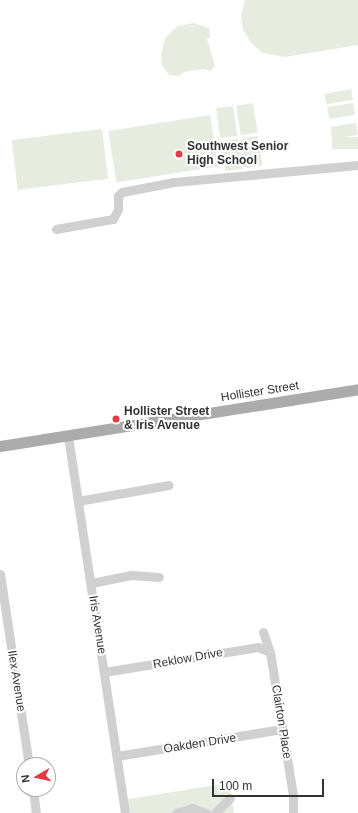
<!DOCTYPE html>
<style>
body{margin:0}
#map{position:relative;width:358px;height:813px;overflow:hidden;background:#fff;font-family:Helvetica,sans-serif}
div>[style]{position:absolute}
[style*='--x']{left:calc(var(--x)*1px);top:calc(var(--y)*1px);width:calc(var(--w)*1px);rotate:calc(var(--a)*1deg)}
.green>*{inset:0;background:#e6ecdf;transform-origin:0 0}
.minor>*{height:9px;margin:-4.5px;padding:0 4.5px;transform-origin:4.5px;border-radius:4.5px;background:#d0d0d0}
.major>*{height:11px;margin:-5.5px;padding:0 5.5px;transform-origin:5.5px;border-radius:5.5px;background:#ababab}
.dots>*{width:11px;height:11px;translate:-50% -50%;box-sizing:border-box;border:2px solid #fff;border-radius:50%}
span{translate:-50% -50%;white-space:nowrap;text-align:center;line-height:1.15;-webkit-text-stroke:4px #fff;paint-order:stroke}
.poi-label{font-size:12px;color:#333;font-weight:700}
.left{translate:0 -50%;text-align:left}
.street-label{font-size:12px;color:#333}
.north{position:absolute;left:16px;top:757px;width:40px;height:40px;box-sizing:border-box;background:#fff;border:1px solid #adadad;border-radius:50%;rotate:261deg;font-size:11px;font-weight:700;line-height:16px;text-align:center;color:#333}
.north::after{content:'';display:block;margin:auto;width:14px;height:18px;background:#e63946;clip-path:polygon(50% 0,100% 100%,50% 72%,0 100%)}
.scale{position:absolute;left:212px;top:779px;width:112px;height:18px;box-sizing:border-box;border:2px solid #333;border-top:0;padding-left:5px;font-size:12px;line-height:14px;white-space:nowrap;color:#333;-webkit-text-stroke:3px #fff;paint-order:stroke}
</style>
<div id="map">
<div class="green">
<i style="clip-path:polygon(245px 0,358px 0,358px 45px,285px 57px,263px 53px,251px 43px,243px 30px,241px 16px)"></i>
<i style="clip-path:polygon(194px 23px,209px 28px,210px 38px,207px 39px,215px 66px,210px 71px,204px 69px,184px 72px,179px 76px,169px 75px,162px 65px,161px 55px,165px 38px,178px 26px)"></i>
<i style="left:351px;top:89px;width:11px;height:27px;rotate:80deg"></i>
<i style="left:253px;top:103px;width:30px;height:17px;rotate:81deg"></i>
<i style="left:353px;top:103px;width:12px;height:26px;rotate:81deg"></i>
<i style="left:233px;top:106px;width:30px;height:17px;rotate:82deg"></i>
<i style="left:210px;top:115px;width:52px;height:103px;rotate:81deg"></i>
<i style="left:356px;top:123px;width:12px;height:26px;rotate:81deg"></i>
<i style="left:102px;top:129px;width:50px;height:91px;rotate:83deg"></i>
<i style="left:258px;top:136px;width:30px;height:17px;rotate:81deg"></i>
<i style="left:358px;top:137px;width:12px;height:26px;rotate:90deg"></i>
<i style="left:238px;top:139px;width:30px;height:17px;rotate:82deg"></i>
<i style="clip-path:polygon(229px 783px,234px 813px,130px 813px,128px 799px)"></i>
</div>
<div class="minor">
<i style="--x:56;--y:229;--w:58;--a:-10"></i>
<i style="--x:113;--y:219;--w:11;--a:-63"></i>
<i style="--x:118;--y:209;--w:13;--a:-90"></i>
<i style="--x:118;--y:196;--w:6;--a:-45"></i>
<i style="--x:122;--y:192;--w:53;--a:-10.9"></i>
<i style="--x:174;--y:182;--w:185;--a:-5.3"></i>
<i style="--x:68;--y:436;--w:381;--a:81.4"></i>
<i style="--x:78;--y:501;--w:92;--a:-10"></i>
<i style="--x:0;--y:574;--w:193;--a:81.4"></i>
<i style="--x:91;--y:583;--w:41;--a:-11.3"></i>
<i style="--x:131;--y:575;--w:28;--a:4"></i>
<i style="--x:263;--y:632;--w:21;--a:71"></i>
<i style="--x:270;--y:652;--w:146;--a:80.9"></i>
<i style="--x:293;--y:796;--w:17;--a:90"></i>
<i style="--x:104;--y:672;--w:156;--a:-9.2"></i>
<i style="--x:258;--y:647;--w:13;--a:23"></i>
<i style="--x:117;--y:756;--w:167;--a:-9.3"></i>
<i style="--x:33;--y:789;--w:24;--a:83"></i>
<i style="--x:176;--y:813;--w:17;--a:-17"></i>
<i style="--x:192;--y:808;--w:15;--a:20"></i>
<i style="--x:215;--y:813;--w:21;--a:-45"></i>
</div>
<div class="major">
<i style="--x:0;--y:446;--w:363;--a:-9"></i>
</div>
<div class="dots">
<i style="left:179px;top:154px;background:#e63946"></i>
<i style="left:116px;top:419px;background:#e63946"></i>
</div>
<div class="poi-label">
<span class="left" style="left:187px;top:154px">Southwest Senior<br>High School</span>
<span class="left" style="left:124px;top:419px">Hollister Street<br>&amp; Iris Avenue</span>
</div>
<div class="street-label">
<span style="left:260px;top:392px;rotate:-9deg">Hollister Street</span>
<span style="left:97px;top:625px;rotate:81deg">Iris Avenue</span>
<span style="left:188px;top:659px;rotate:-10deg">Reklow Drive</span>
<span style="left:16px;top:681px;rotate:81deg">Ilex Avenue</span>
<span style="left:281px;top:722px;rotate:81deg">Clairton Place</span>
<span style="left:200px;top:744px;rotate:-9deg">Oakden Drive</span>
</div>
<div class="north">N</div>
<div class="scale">100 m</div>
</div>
